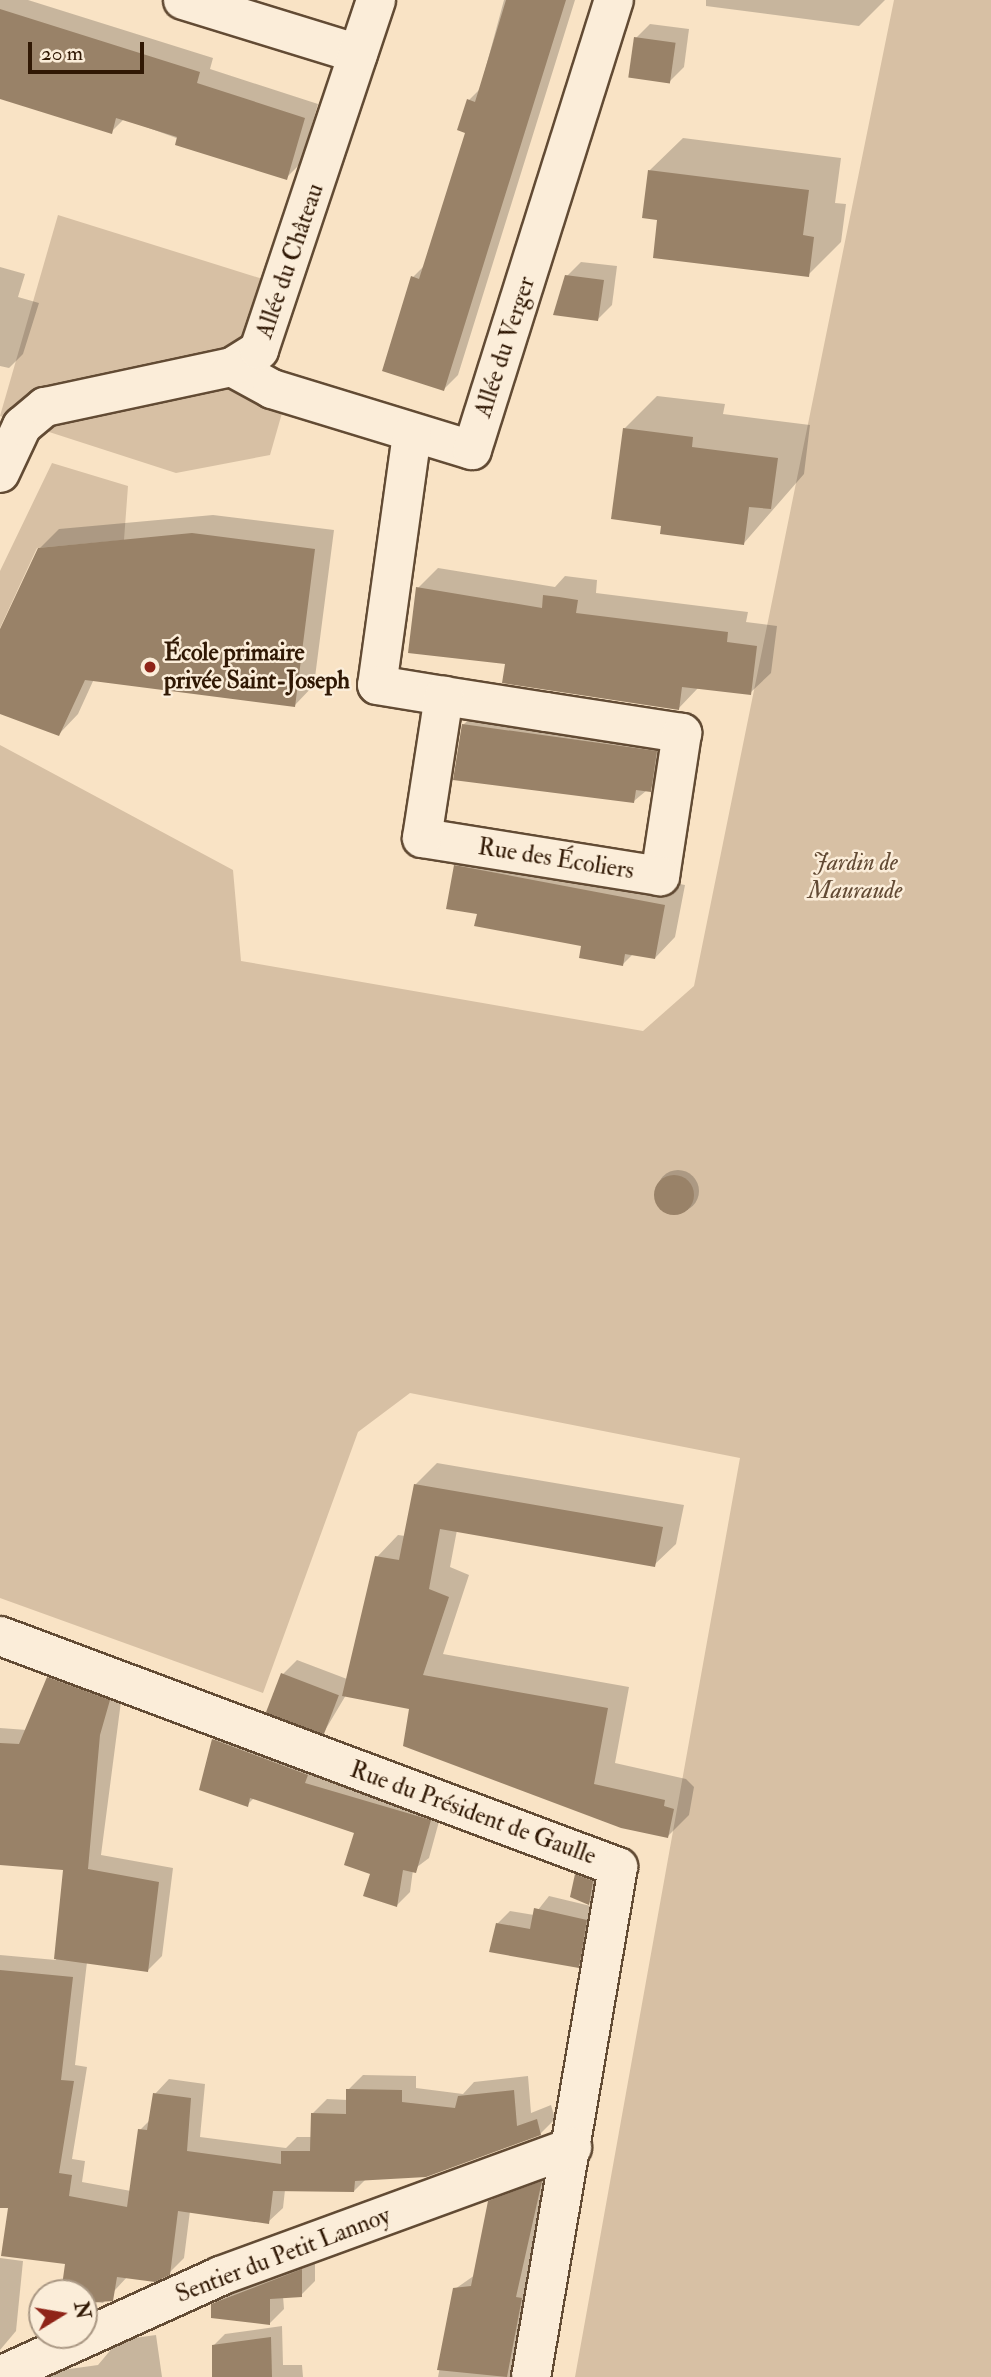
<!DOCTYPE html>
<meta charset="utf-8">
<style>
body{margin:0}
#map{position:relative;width:991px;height:2377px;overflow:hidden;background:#f9e3c5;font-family:"IM FELL Double Pica",serif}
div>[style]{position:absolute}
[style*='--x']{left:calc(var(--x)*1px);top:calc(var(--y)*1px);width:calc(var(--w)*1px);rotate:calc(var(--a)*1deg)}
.green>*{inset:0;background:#d7c0a4}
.shadow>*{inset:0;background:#0003}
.round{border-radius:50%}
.building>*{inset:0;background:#998268;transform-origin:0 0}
.roads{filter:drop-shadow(2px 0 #624b34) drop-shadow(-2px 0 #624b34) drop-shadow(0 2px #624b34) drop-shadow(0 -2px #624b34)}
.minor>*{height:38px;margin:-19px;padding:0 19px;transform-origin:19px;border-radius:19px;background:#fbedd9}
.dots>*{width:19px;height:19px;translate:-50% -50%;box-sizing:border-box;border:4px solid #fbedd9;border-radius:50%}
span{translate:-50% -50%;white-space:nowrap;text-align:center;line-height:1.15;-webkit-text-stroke:5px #fbedd9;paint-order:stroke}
.street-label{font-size:24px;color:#301804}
.poi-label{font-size:24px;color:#301804;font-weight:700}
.left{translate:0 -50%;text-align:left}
.park-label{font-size:24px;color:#624a34;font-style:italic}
.north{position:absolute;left:28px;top:2279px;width:70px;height:70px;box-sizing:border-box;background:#fbedd9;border:2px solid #aa9884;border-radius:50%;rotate:79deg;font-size:19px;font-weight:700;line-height:28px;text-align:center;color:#301804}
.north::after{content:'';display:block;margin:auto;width:24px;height:32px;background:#8f2418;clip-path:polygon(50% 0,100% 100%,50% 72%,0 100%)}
.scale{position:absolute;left:28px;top:42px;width:116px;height:32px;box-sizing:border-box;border:4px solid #301804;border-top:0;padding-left:9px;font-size:21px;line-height:24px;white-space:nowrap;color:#301804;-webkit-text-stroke:5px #fbedd9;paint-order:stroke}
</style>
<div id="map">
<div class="green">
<i style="clip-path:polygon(894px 0,991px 0,991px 2377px,575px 2377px,740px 1458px,410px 1393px,358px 1432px,263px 1693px,0 1598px,0 745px,233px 870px,241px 961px,643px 1031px,694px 986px)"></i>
<i style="clip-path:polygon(58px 215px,266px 280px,241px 343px,10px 419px,0 416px)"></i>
<i style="clip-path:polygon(224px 385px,284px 406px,270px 455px,176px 473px,43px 430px,57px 420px)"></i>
<i style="clip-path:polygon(52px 463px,128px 486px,124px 540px,37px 548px,0 628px,0 571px)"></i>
</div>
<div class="shadow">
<i style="clip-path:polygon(0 0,28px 0,213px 58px,210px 69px,318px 104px,300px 164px,286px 178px,124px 119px,111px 132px,0 97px)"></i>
<i style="clip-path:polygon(504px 0,575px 0,458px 375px,444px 389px,413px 277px,425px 265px,467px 132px,469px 100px,480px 89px)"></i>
<i style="clip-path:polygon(706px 0,885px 0,859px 26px,706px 6px)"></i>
<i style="clip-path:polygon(650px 24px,689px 29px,684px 67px,670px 81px,636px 38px)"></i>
<i style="clip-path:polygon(683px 138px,841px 158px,835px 203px,846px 204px,841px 242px,808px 275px,659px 219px,650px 170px)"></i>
<i style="clip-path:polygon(581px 262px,617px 266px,612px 305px,598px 319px,567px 276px)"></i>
<i style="clip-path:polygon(0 267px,25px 274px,18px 297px,39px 303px,23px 354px,9px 368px,0 366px)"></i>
<i style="clip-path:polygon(657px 396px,725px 404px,723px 414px,810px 425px,804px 474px,744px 543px,663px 524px,624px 429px)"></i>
<i style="clip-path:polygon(213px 515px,334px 530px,314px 685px,295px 705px,94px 679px,78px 714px,59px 734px,0 709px,0 633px,39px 549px,59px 529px)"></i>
<i style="clip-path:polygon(438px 568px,555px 587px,565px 576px,597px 580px,596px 593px,748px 612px,746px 622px,777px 626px,771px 673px,750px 693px,698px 688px,678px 709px,507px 663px,418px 588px)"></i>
<i style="clip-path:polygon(484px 705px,676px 731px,671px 770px,634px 801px,463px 725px)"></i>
<i style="clip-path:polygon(476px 846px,685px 885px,675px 937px,655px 958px,633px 954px,623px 964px,583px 944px,479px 913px,456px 866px)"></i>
<i class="round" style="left:657px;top:1170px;width:42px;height:42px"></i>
<i style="clip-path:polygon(437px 1463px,684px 1505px,676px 1544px,654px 1565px,457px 1530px,450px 1567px,469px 1575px,443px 1654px,629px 1687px,615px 1763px,686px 1779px,694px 1787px,689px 1815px,668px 1836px,411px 1708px,346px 1695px,324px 1732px,283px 1674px,297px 1660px,347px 1679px,377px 1557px,398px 1535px,405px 1536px,415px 1485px)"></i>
<i style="clip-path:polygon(63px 1663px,123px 1686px,101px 1855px,173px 1868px,162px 1956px,148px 1970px,87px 1962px,75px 2065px,87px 2067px,72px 2159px,85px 2161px,82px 2182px,131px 2191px,140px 2130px,151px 2119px,155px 2094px,169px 2079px,205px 2084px,200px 2137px,286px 2148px,297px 2137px,312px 2137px,312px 2114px,327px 2099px,348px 2100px,348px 2090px,363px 2075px,416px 2076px,416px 2088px,463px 2094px,474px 2082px,528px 2076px,531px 2113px,551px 2105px,555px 2119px,540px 2134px,366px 2179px,354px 2191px,285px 2190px,283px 2208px,268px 2222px,190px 2211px,184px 2258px,169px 2273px,128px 2276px,103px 2303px,84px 2301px,84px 2293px,62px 2293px,67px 2262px,22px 2135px,0 2132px,0 1955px,56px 1960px,65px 1869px,0 1863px,0 1728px,27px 1730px,49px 1678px)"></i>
<i style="clip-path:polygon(227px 1727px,443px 1807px,429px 1858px,413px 1870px,410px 1892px,397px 1905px,372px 1873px,357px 1832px,254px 1798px,247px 1805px,201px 1789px,214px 1740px)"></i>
<i style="clip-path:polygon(590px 1861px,603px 1889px,589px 1903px,576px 1875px)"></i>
<i style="clip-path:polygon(549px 1896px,599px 1908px,591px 1953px,578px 1966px,497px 1924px,510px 1911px,534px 1915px)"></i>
<i style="clip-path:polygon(554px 2170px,515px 2377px,438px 2377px,455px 2289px,475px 2275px,490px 2202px,503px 2189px)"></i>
<i style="clip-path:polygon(315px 2257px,315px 2281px,301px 2295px,283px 2296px,284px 2309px,270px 2323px,213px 2305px,227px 2291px)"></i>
<i style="clip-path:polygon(0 2258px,23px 2261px,16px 2331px,0 2350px)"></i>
<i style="clip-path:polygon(282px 2326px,283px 2365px,302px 2365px,303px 2377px,214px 2377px,213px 2346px,225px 2334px)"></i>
<i style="clip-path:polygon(156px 2335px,162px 2377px,0 2377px,0 2353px,12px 2377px,98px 2365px,119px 2340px)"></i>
</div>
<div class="building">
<i style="clip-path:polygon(506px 0,566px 0,444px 391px,382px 371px,411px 276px,419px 279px,465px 133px,457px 130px,467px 99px,475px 102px)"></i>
<i style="clip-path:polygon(0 9px,200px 72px,197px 83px,305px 118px,287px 180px,175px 145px,177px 137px,116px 118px,112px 134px,0 99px)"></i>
<i style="left:634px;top:37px;width:42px;height:41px;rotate:8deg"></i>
<i style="clip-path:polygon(648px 170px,809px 190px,803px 235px,814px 237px,809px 277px,653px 258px,657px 220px,642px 218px)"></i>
<i style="clip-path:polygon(565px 275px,604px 280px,598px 321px,553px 315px)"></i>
<i style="clip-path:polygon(623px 428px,693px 437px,692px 447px,778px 458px,771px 509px,749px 507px,744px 545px,660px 534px,661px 526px,611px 519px)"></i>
<i style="clip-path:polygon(192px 533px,315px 549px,295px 707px,85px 680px,59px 736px,0 714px,0 629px,38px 548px)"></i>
<i style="clip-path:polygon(416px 587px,542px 608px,543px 595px,559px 597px,578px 600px,576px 613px,728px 632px,727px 642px,757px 646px,751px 695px,682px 687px,679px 710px,502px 683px,505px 664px,408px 653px)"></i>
<i style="clip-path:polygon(462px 724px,657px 751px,651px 792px,636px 790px,634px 803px,453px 780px)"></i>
<i style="clip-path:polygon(454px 865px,665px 905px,655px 959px,625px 954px,623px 966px,579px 958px,581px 946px,474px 926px,477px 914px,446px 909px)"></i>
<i class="round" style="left:654px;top:1175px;width:40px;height:40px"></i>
<i style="clip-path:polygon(414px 1484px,663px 1527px,655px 1567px,440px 1529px,429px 1589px,449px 1597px,423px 1675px,608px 1708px,594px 1784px,665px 1800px,664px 1806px,674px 1809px,668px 1838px,621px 1828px,403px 1746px,409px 1709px,342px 1696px,375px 1556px,399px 1560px)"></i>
<i style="left:281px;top:1673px;width:62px;height:43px;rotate:21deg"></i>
<i style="clip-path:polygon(47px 1677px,110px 1700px,100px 1735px,88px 1869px,159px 1882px,148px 1972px,54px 1959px,63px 1870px,0 1865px,0 1743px,19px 1744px)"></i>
<i style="clip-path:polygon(212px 1739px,308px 1775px,305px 1783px,431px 1820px,416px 1873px,403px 1870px,397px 1907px,363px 1896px,370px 1874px,344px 1865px,354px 1833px,250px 1798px,248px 1807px,199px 1790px)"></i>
<i style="clip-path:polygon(575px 1874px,593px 1881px,589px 1905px,570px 1897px)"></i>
<i style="clip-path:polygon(534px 1908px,587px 1920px,579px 1968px,489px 1952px,496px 1923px,530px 1929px)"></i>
<i style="clip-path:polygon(0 1970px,73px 1977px,61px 2080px,74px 2081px,59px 2173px,72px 2175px,69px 2196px,127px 2207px,138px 2129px,147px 2130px,153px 2093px,191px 2098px,187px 2151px,281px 2164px,281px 2151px,310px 2151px,311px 2113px,346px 2114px,346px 2089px,402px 2090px,402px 2102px,455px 2108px,458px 2096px,514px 2090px,517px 2126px,537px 2119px,541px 2135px,426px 2177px,355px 2181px,354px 2192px,273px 2191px,269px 2224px,178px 2211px,170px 2275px,155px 2282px,117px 2277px,113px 2301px,84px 2303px,84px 2293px,61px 2293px,65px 2264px,1px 2256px,8px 2208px,0 2208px)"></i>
<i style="clip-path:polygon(542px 2181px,516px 2297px,522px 2298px,507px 2377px,437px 2370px,453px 2288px,471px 2286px,488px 2201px)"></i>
<i style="clip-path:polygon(302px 2269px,302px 2297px,270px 2299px,270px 2325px,211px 2318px,211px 2304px)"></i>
<i style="clip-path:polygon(271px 2337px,272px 2377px,212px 2377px,212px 2345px)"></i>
</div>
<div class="roads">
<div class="minor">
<i style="--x:183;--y:0;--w:183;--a:17.1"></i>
<i style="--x:232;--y:367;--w:46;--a:28.8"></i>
<i style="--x:272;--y:389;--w:209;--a:17"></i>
<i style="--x:472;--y:450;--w:472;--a:-72.5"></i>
<i style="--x:412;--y:434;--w:253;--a:97.9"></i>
<i style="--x:377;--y:685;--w:68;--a:9.3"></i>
<i style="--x:444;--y:696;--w:103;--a:8.9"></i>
<i style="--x:546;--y:712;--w:138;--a:8.8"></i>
<i style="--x:682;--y:733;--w:145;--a:98.7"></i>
<i style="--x:660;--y:876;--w:241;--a:-170.9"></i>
<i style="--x:422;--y:838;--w:144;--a:-81.2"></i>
<i style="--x:0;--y:473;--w:52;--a:-64.9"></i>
<i style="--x:22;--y:426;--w:30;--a:-40"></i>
<i style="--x:45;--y:407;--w:191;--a:-12.1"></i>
<i style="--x:232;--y:367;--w:32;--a:-32"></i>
<i style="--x:259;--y:350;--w:369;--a:-71.5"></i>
<i style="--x:0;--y:1636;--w:660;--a:20.5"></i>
<i style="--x:618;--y:1867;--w:517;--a:99.68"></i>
<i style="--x:0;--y:2376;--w:242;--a:-24.4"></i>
<i style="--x:220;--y:2276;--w:375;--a:-20.1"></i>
</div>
</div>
<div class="dots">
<i style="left:150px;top:667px;background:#8f2418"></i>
</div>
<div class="street-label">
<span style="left:290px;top:261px;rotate:-71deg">Allée du Château</span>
<span style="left:505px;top:347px;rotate:-72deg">Allée du Verger</span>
<span style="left:556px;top:859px;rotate:9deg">Rue des Écoliers</span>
<span style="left:473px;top:1813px;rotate:20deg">Rue du Président de Gaulle</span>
<span style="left:283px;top:2255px;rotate:-21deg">Sentier du Petit Lannoy</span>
</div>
<div class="poi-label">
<span class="left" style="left:164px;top:667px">École primaire<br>privée Saint-Joseph</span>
</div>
<div class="park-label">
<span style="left:855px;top:877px">Jardin de<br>Mauraude</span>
</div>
<div class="north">N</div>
<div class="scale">20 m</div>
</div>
